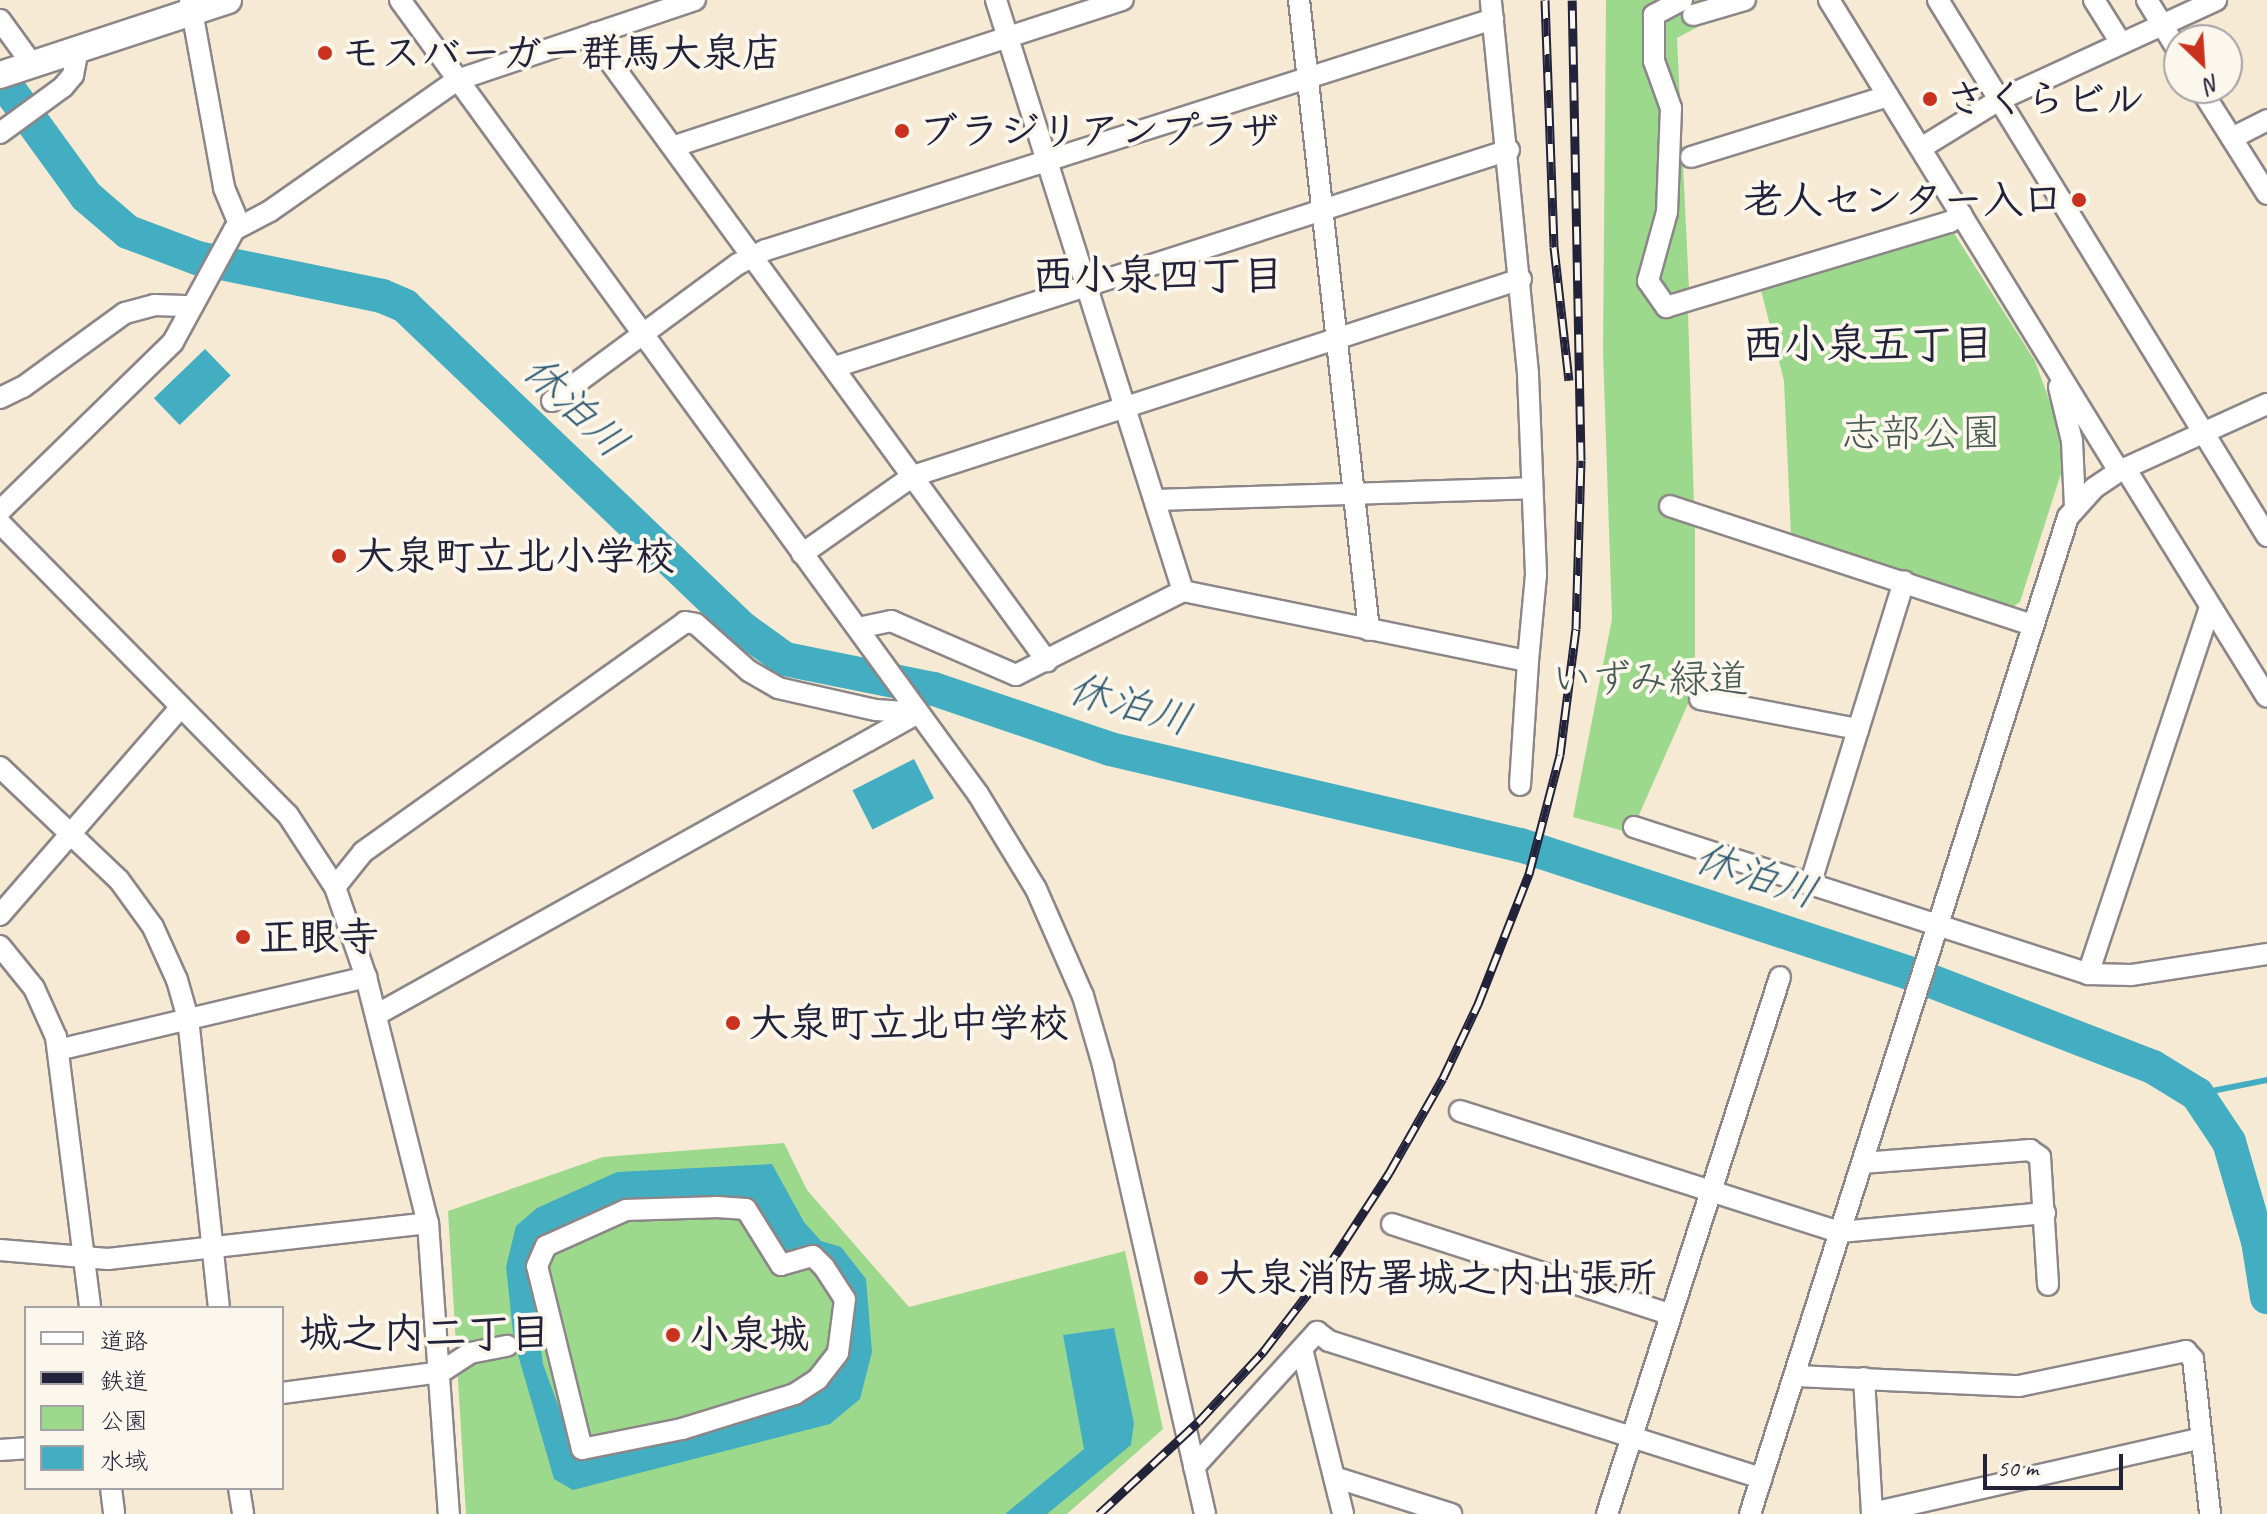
<!DOCTYPE html>
<meta charset="utf-8">
<style>
body{margin:0}
#map{position:relative;width:2267px;height:1514px;overflow:hidden;background:#f6ead4;font-family:Caveat,"Klee One",sans-serif}
div>[style]{position:absolute}
[style*='--x']{left:calc(var(--x)*1px);top:calc(var(--y)*1px);width:calc(var(--w)*1px);rotate:calc(var(--a)*1deg)}
.green>*{inset:0;background:#9dd98d}
.water>*{inset:0;background:#43aec1;transform-origin:0 0}
.stream>*{height:6px;margin:-3px;padding:0 3px;transform-origin:3px;border-radius:3px;background:#43aec1}
.river>*{height:34px;margin:-17px;padding:0 17px;transform-origin:17px;border-radius:17px;background:#43aec1}
.roads{filter:drop-shadow(2px 0 #8c8688) drop-shadow(-2px 0 #8c8688) drop-shadow(0 2px #8c8688) drop-shadow(0 -2px #8c8688)}
.minor>*{height:20px;margin:-10px;padding:0 10px;transform-origin:10px;border-radius:10px;background:#fff}
.major>*{height:26px;margin:-13px;padding:0 13px;transform-origin:13px;border-radius:13px;background:#fff}
.rail>*{height:9px;margin-top:-4.5px;transform-origin:0;background:repeating-linear-gradient(90deg,#fbf7ec 0 18px,#22223b 0 36px);box-sizing:border-box;border-block:2px solid #22223b}
.dots>*{width:22px;height:22px;translate:-50% -50%;box-sizing:border-box;border:4px solid #fbf7ec;border-radius:50%}
span{translate:-50% -50%;white-space:nowrap;text-align:center;line-height:1.15;-webkit-text-stroke:8px #fbf7ec;paint-order:stroke}
.poi-label{font-size:40px;color:#22223b;font-weight:700}
.left{translate:0 -50%;text-align:left}
.right{translate:-100% -50%;text-align:right}
.park-label{font-size:40px;color:#475954}
.neighbourhood-label{font-size:42px;color:#22223b;font-weight:700}
.water-label{font-size:42px;color:#2f5a71;font-style:italic}
.legend{position:absolute;left:24px;top:1306px;width:260px;height:184px;box-sizing:border-box;background:#fbf7ec;border:2px solid #a4a2a5;margin:0;padding:10px 14px;list-style:none;font-size:24px;color:#22223b}
.legend li{display:flex;align-items:center;gap:16px;height:40px}
.legend b{width:40px;border:2px solid #a4a2a5}
.north{position:absolute;left:2163px;top:24px;width:80px;height:80px;box-sizing:border-box;background:#fbf7ec;border:2px solid #a4a2a5;border-radius:50%;rotate:155deg;font-size:22px;font-weight:700;line-height:32px;text-align:center;color:#22223b}
.north::after{content:'';display:block;margin:auto;width:28px;height:36px;background:#c8321e;clip-path:polygon(50% 0,100% 100%,50% 72%,0 100%)}
.scale{position:absolute;left:1983px;top:1454px;width:140px;height:36px;box-sizing:border-box;border:4px solid #22223b;border-top:0;padding-left:10px;font-size:24px;line-height:28px;white-space:nowrap;color:#22223b;-webkit-text-stroke:6px #fbf7ec;paint-order:stroke}
</style>
<div id="map">
<div class="green">
<i style="clip-path:polygon(1606px 0,1749px 0,1677px 38px,1689px 289px,1666px 293px,1667px 314px,1688px 312px,1694px 504px,1663px 495px,1663px 515px,1695px 524px,1695px 688px,1631px 833px,1573px 817px,1612px 619px,1603px 351px)"></i>
<i style="clip-path:polygon(1952px 230px,2035px 361px,2060px 429px,2063px 467px,2020px 602px,2013px 607px,1791px 536px,1784px 381px,1761px 290px)"></i>
<i style="clip-path:polygon(784px 1143px,807px 1190px,909px 1307px,1125px 1251px,1163px 1429px,1067px 1514px,466px 1514px,448px 1211px,603px 1157px)"></i>
</div>
<div class="water">
<i style="left:205px;top:349px;width:37px;height:71px;rotate:46deg"></i>
<i style="left:914px;top:759px;width:44px;height:69px;rotate:63deg"></i>
<i style="clip-path:polygon(evenodd,772px 1164px,804px 1222px,821px 1241px,841px 1247px,866px 1279px,872px 1352px,860px 1399px,830px 1424px,573px 1490px,554px 1479px,514px 1341px,506px 1267px,516px 1226px,537px 1208px,617px 1172px,772px 1164px,625px 1203px,748px 1204px,783px 1259px,829px 1260px,847px 1350px,800px 1401px,577px 1457px,543px 1364px,529px 1266px,625px 1203px)"></i>
<i style="clip-path:polygon(1114px 1328px,1134px 1423px,1131px 1445px,1047px 1514px,1005px 1514px,1084px 1449px,1063px 1335px)"></i>
</div>
<div class="stream">
<i style="--x:2197;--y:1094;--w:71;--a:-11.3"></i>
</div>
<div class="river">
<i style="--x:0;--y:77;--w:147;--a:54.1"></i>
<i style="--x:86;--y:196;--w:55;--a:40.6"></i>
<i style="--x:128;--y:232;--w:74;--a:20.6"></i>
<i style="--x:197;--y:258;--w:189;--a:11.6"></i>
<i style="--x:382;--y:296;--w:25;--a:23"></i>
<i style="--x:405;--y:306;--w:466;--a:43.7"></i>
<i style="--x:742;--y:628;--w:53;--a:35.8"></i>
<i style="--x:785;--y:659;--w:152;--a:11.4"></i>
<i style="--x:934;--y:689;--w:186;--a:18.8"></i>
<i style="--x:1110;--y:749;--w:421;--a:13.2"></i>
<i style="--x:1520;--y:845;--w:414;--a:18.2"></i>
<i style="--x:1913;--y:974;--w:257;--a:21.2"></i>
<i style="--x:2153;--y:1067;--w:52;--a:31.5"></i>
<i style="--x:2197;--y:1094;--w:58;--a:56.3"></i>
<i style="--x:2229;--y:1142;--w:103;--a:73.7"></i>
<i style="--x:2258;--y:1241;--w:57;--a:80.9"></i>
</div>
<div class="roads">
<div class="minor">
<i style="--x:190;--y:0;--w:191;--a:79.7"></i>
<i style="--x:224;--y:188;--w:41;--a:67.2"></i>
<i style="--x:400;--y:0;--w:982;--a:53.95"></i>
<i style="--x:978;--y:794;--w:111;--a:58.6"></i>
<i style="--x:1036;--y:889;--w:117;--a:66.3"></i>
<i style="--x:1083;--y:996;--w:72;--a:73.8"></i>
<i style="--x:1103;--y:1065;--w:460;--a:77.2"></i>
<i style="--x:996;--y:0;--w:620;--a:72.44"></i>
<i style="--x:1299;--y:0;--w:634;--a:83.66"></i>
<i style="--x:1682;--y:0;--w:32;--a:152"></i>
<i style="--x:1654;--y:15;--w:46;--a:90"></i>
<i style="--x:1654;--y:61;--w:50;--a:70.1"></i>
<i style="--x:1671;--y:108;--w:104;--a:92.2"></i>
<i style="--x:1667;--y:212;--w:72;--a:105.4"></i>
<i style="--x:1648;--y:281;--w:32;--a:55"></i>
<i style="--x:1666;--y:307;--w:296;--a:-16.7"></i>
<i style="--x:1950;--y:222;--w:14;--a:-36"></i>
<i style="--x:1829;--y:0;--w:553;--a:58.38"></i>
<i style="--x:1938;--y:0;--w:629;--a:58.46"></i>
<i style="--x:2094;--y:0;--w:51;--a:57.9"></i>
<i style="--x:2147;--y:0;--w:61;--a:58.4"></i>
<i style="--x:1693;--y:15;--w:54;--a:-16.1"></i>
<i style="--x:0;--y:20;--w:54;--a:54"></i>
<i style="--x:595;--y:33;--w:21;--a:67"></i>
<i style="--x:603;--y:52;--w:754;--a:53.91"></i>
<i style="--x:2200;--y:88;--w:125;--a:57.7"></i>
<i style="--x:0;--y:133;--w:78;--a:-36.1"></i>
<i style="--x:63;--y:87;--w:16;--a:-50"></i>
<i style="--x:73;--y:75;--w:26;--a:-79"></i>
<i style="--x:2232;--y:138;--w:39;--a:-27"></i>
<i style="--x:675;--y:146;--w:471;--a:-18.1"></i>
<i style="--x:1921;--y:148;--w:92;--a:-31.6"></i>
<i style="--x:1999;--y:100;--w:239;--a:-24.7"></i>
<i style="--x:1691;--y:157;--w:206;--a:-17.2"></i>
<i style="--x:835;--y:367;--w:708;--a:-17.85"></i>
<i style="--x:2059;--y:387;--w:56;--a:76.5"></i>
<i style="--x:2072;--y:441;--w:66;--a:87.4"></i>
<i style="--x:0;--y:398;--w:25;--a:-26"></i>
<i style="--x:23;--y:387;--w:126;--a:-36"></i>
<i style="--x:125;--y:313;--w:30;--a:-15"></i>
<i style="--x:154;--y:305;--w:38;--a:2"></i>
<i style="--x:552;--y:401;--w:231;--a:-36.4"></i>
<i style="--x:738;--y:264;--w:31;--a:-27"></i>
<i style="--x:766;--y:250;--w:763;--a:-17.63"></i>
<i style="--x:2125;--y:468;--w:269;--a:58.2"></i>
<i style="--x:1155;--y:500;--w:376;--a:-1.8"></i>
<i style="--x:1670;--y:506;--w:380;--a:18.2"></i>
<i style="--x:0;--y:511;--w:242;--a:-44.3"></i>
<i style="--x:173;--y:342;--w:128;--a:-61.4"></i>
<i style="--x:234;--y:230;--w:41;--a:-27.8"></i>
<i style="--x:270;--y:211;--w:228;--a:-35"></i>
<i style="--x:457;--y:80;--w:251;--a:-18.6"></i>
<i style="--x:0;--y:523;--w:410;--a:45.4"></i>
<i style="--x:288;--y:815;--w:86;--a:56.9"></i>
<i style="--x:335;--y:887;--w:95;--a:71"></i>
<i style="--x:366;--y:977;--w:254;--a:75.9"></i>
<i style="--x:428;--y:1223;--w:292;--a:85.9"></i>
<i style="--x:802;--y:554;--w:136;--a:-35.1"></i>
<i style="--x:913;--y:476;--w:639;--a:-17.95"></i>
<i style="--x:858;--y:628;--w:34;--a:-12"></i>
<i style="--x:891;--y:621;--w:136;--a:23.4"></i>
<i style="--x:1016;--y:675;--w:187;--a:-26.7"></i>
<i style="--x:1183;--y:591;--w:352;--a:11.5"></i>
<i style="--x:1528;--y:661;--w:87;--a:-84.7"></i>
<i style="--x:1536;--y:574;--w:201;--a:-92.3"></i>
<i style="--x:1528;--y:373;--w:375;--a:-95.7"></i>
<i style="--x:1700;--y:699;--w:161;--a:10.8"></i>
<i style="--x:0;--y:767;--w:164;--a:43.5"></i>
<i style="--x:119;--y:880;--w:58;--a:54.1"></i>
<i style="--x:153;--y:927;--w:58;--a:65.6"></i>
<i style="--x:177;--y:980;--w:40;--a:74"></i>
<i style="--x:188;--y:1018;--w:292;--a:83.9"></i>
<i style="--x:1520;--y:785;--w:124;--a:-86.3"></i>
<i style="--x:1634;--y:827;--w:477;--a:17.9"></i>
<i style="--x:2088;--y:974;--w:43;--a:1.3"></i>
<i style="--x:2131;--y:975;--w:138;--a:-8.8"></i>
<i style="--x:1810;--y:885;--w:318;--a:-72.8"></i>
<i style="--x:335;--y:887;--w:45;--a:-51.3"></i>
<i style="--x:363;--y:852;--w:396;--a:-35.5"></i>
<i style="--x:685;--y:622;--w:11;--a:10"></i>
<i style="--x:696;--y:624;--w:71;--a:41.6"></i>
<i style="--x:749;--y:671;--w:34;--a:30"></i>
<i style="--x:778;--y:688;--w:100;--a:12.7"></i>
<i style="--x:876;--y:710;--w:42;--a:4.1"></i>
<i style="--x:0;--y:915;--w:276;--a:-49"></i>
<i style="--x:0;--y:946;--w:54;--a:51"></i>
<i style="--x:34;--y:988;--w:54;--a:65.8"></i>
<i style="--x:56;--y:1037;--w:273;--a:82.8"></i>
<i style="--x:2088;--y:974;--w:384;--a:-71.6"></i>
<i style="--x:376;--y:1015;--w:620;--a:-29.13"></i>
<i style="--x:58;--y:1050;--w:317;--a:-13.3"></i>
<i style="--x:1460;--y:1111;--w:399;--a:17.7"></i>
<i style="--x:1840;--y:1232;--w:206;--a:-5.3"></i>
<i style="--x:1862;--y:1163;--w:169;--a:-4.4"></i>
<i style="--x:2030;--y:1150;--w:12;--a:35"></i>
<i style="--x:2040;--y:1157;--w:128;--a:86.4"></i>
<i style="--x:717;--y:1207;--w:29;--a:4"></i>
<i style="--x:746;--y:1209;--w:66;--a:58"></i>
<i style="--x:781;--y:1265;--w:33;--a:-16"></i>
<i style="--x:813;--y:1256;--w:16;--a:45"></i>
<i style="--x:824;--y:1267;--w:38;--a:57"></i>
<i style="--x:845;--y:1299;--w:54;--a:97.4"></i>
<i style="--x:838;--y:1353;--w:33;--a:128"></i>
<i style="--x:818;--y:1379;--w:27;--a:147"></i>
<i style="--x:795;--y:1394;--w:118;--a:162.8"></i>
<i style="--x:682;--y:1429;--w:102;--a:168.7"></i>
<i style="--x:582;--y:1449;--w:188;--a:-103.8"></i>
<i style="--x:537;--y:1266;--w:22;--a:-66"></i>
<i style="--x:546;--y:1246;--w:88;--a:-24.2"></i>
<i style="--x:626;--y:1210;--w:91;--a:-1.9"></i>
<i style="--x:1392;--y:1224;--w:291;--a:18"></i>
<i style="--x:0;--y:1250;--w:108;--a:4.8"></i>
<i style="--x:108;--y:1259;--w:322;--a:-6.4"></i>
<i style="--x:1302;--y:1349;--w:170;--a:76"></i>
<i style="--x:1796;--y:1376;--w:223;--a:2.6"></i>
<i style="--x:2019;--y:1386;--w:171;--a:-11.8"></i>
<i style="--x:2186;--y:1351;--w:11;--a:49"></i>
<i style="--x:2193;--y:1359;--w:156;--a:83.7"></i>
<i style="--x:1864;--y:1378;--w:136;--a:86.6"></i>
<i style="--x:282;--y:1393;--w:160;--a:-7.5"></i>
<i style="--x:441;--y:1372;--w:35;--a:-33"></i>
<i style="--x:470;--y:1353;--w:38;--a:-11"></i>
<i style="--x:0;--y:1450;--w:26;--a:-4"></i>
<i style="--x:1194;--y:1467;--w:183;--a:-47.7"></i>
<i style="--x:1317;--y:1332;--w:15;--a:37"></i>
<i style="--x:1329;--y:1341;--w:454;--a:17.6"></i>
<i style="--x:1334;--y:1477;--w:123;--a:17.5"></i>
<i style="--x:111;--y:1488;--w:26;--a:83"></i>
<i style="--x:239;--y:1488;--w:26;--a:81"></i>
<i style="--x:1872;--y:1513;--w:338;--a:-12.8"></i>
<i style="--x:1607;--y:1514;--w:564;--a:-72.14"></i>
<i style="--x:1750;--y:1514;--w:1046;--a:-72.31"></i>
<i style="--x:2068;--y:517;--w:39;--a:-48"></i>
<i style="--x:2094;--y:488;--w:30;--a:-34"></i>
<i style="--x:2119;--y:471;--w:162;--a:-24.4"></i>
</div>
<div class="major">
<i style="--x:0;--y:75;--w:240;--a:-18.2"></i>
</div>
</div>
<div class="rail">
<i style="--x:1545;--y:0;--w:247;--a:87.9"></i>
<i style="--x:1554;--y:247;--w:134;--a:83.6"></i>
<i style="--x:1099;--y:1514;--w:135;--a:-42.9"></i>
<i style="--x:1198;--y:1422;--w:96;--a:-47.1"></i>
<i style="--x:1263;--y:1352;--w:103;--a:-52.5"></i>
<i style="--x:1326;--y:1270;--w:116;--a:-57"></i>
<i style="--x:1389;--y:1173;--w:109;--a:-60.4"></i>
<i style="--x:1443;--y:1078;--w:82;--a:-64.7"></i>
<i style="--x:1478;--y:1004;--w:140;--a:-68.6"></i>
<i style="--x:1529;--y:874;--w:123;--a:-75.4"></i>
<i style="--x:1560;--y:755;--w:127;--a:-82.8"></i>
<i style="--x:1576;--y:629;--w:169;--a:-88.3"></i>
<i style="--x:1581;--y:460;--w:460;--a:-91.1"></i>
</div>
<div class="dots">
<i style="left:325px;top:53px;background:#c8321e"></i>
<i style="left:1930px;top:99px;background:#c8321e"></i>
<i style="left:902px;top:131px;background:#c8321e"></i>
<i style="left:2079px;top:200px;background:#c8321e"></i>
<i style="left:339px;top:556px;background:#c8321e"></i>
<i style="left:243px;top:937px;background:#c8321e"></i>
<i style="left:733px;top:1023px;background:#c8321e"></i>
<i style="left:1201px;top:1278px;background:#c8321e"></i>
<i style="left:673px;top:1335px;background:#c8321e"></i>
</div>
<div class="poi-label">
<span class="left" style="left:341px;top:53px">モスバーガー群馬大泉店</span>
<span class="left" style="left:1946px;top:99px">さくらビル</span>
<span class="left" style="left:918px;top:131px">ブラジリアンプラザ</span>
<span class="right" style="left:2063px;top:200px">老人センター入口</span>
<span class="left" style="left:355px;top:556px">大泉町立北小学校</span>
<span class="left" style="left:259px;top:937px">正眼寺</span>
<span class="left" style="left:749px;top:1023px">大泉町立北中学校</span>
<span class="left" style="left:1217px;top:1278px">大泉消防署城之内出張所</span>
<span class="left" style="left:689px;top:1335px">小泉城</span>
</div>
<div class="park-label">
<span style="left:1921px;top:433px">志部公園</span>
<span style="left:1650px;top:679px">いずみ緑道</span>
</div>
<div class="neighbourhood-label">
<span style="left:1158px;top:276px">西小泉四丁目</span>
<span style="left:1868px;top:345px">西小泉五丁目</span>
<span style="left:425px;top:1334px">城之内二丁目</span>
</div>
<div class="water-label">
<span style="left:575px;top:407px;rotate:44deg">休泊川</span>
<span style="left:1130px;top:705px;rotate:16deg">休泊川</span>
<span style="left:1756px;top:876px;rotate:18deg">休泊川</span>
</div>
<ul class="legend">
<li><b style="height:10px;background:#fff"></b>道路</li>
<li><b style="height:10px;background:#22223b"></b>鉄道</li>
<li><b style="height:22px;background:#9dd98d"></b>公園</li>
<li><b style="height:22px;background:#43aec1"></b>水域</li>
</ul>
<div class="north">N</div>
<div class="scale">50 m</div>
</div>
